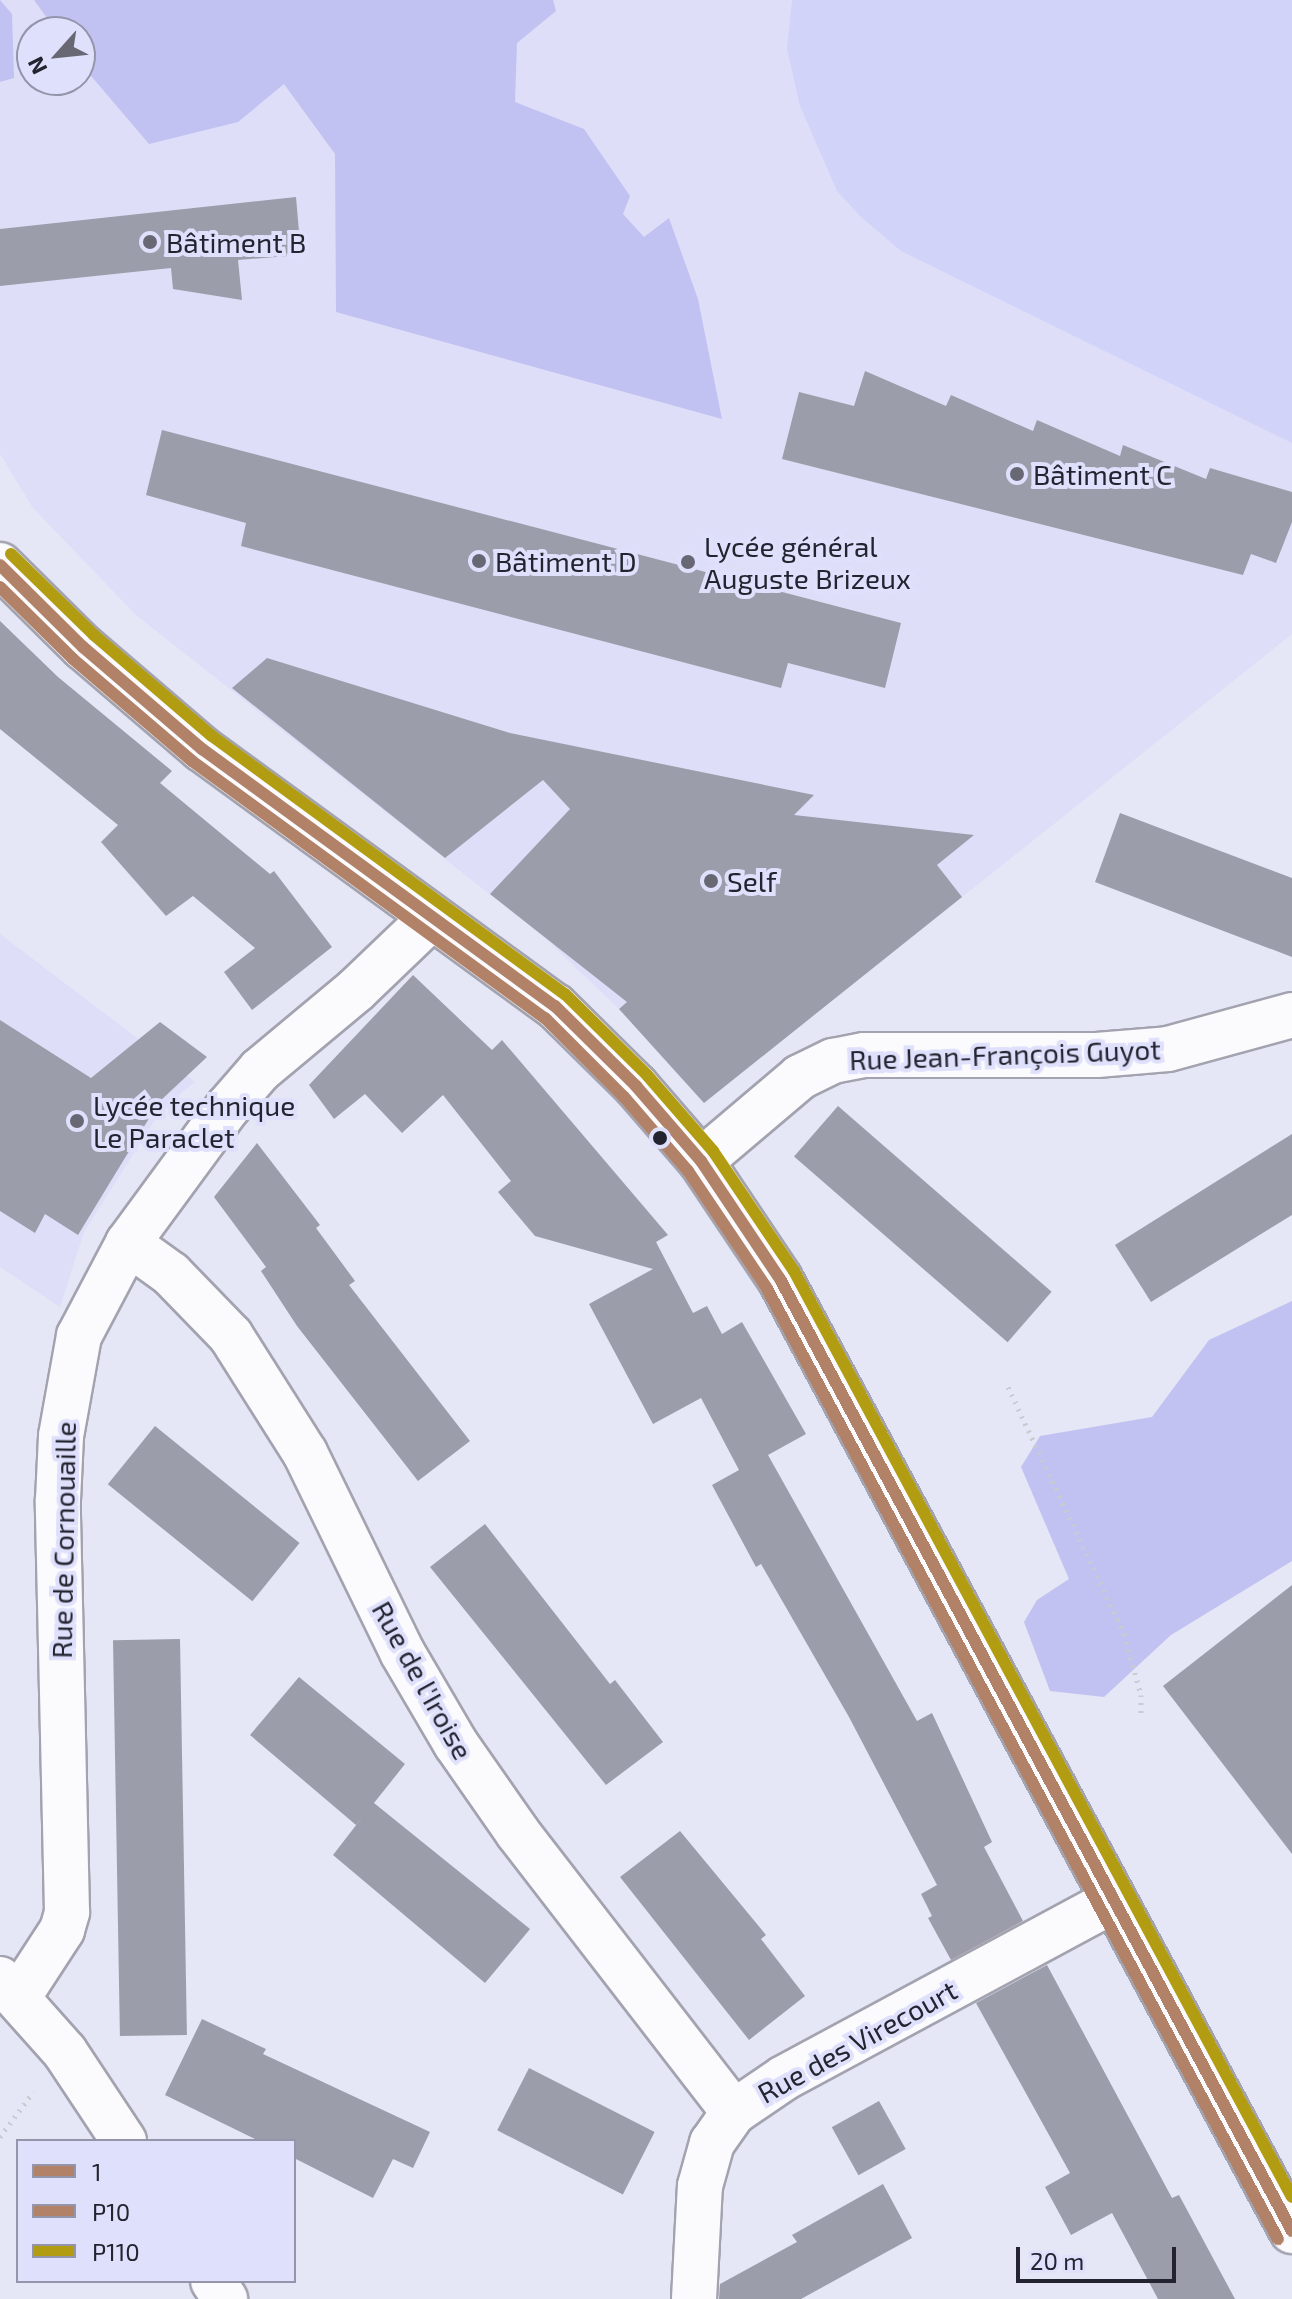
<!DOCTYPE html>
<meta charset="utf-8">
<style>
body{margin:0}
#map{position:relative;width:1292px;height:2299px;overflow:hidden;background:#e5e6f6;font-family:"Exo 2",sans-serif}
div>[style]{position:absolute}
[style*='--x']{left:calc(var(--x)*1px);top:calc(var(--y)*1px);width:calc(var(--w)*1px);rotate:calc(var(--a)*1deg)}
.built>*{inset:0;background:#dedef8}
.green>*{inset:0;background:#d2d3f9}
.forest>*{inset:0;background:#c2c2f2}
.building>*{inset:0;background:#9c9daa;transform-origin:0 0}
.path>*{height:5px;margin-top:-2.5px;transform-origin:0;background:repeating-linear-gradient(90deg,#cacbd0 0 2px,transparent 0 8px)}
.roads{filter:drop-shadow(2px 0 #a3a3b0) drop-shadow(-2px 0 #a3a3b0) drop-shadow(0 2px #a3a3b0) drop-shadow(0 -2px #a3a3b0)}
.minor>*{height:44px;margin:-22px;padding:0 22px;transform-origin:22px;border-radius:22px;background:#fbfbfe}
.tertiary>*{height:44px;margin:-22px;padding:0 22px;transform-origin:22px;border-radius:22px;background:#fbfbfe}
.bus-1>*{height:12px;margin:-6px;padding:0 6px;transform-origin:6px;border-radius:6px;background:#b18168}
.bus-2>*{height:12px;margin:-6px;padding:0 6px;transform-origin:6px;border-radius:6px;background:#b18168}
.bus-3>*{height:12px;margin:-6px;padding:0 6px;transform-origin:6px;border-radius:6px;background:#b29c11}
.dots>*{width:22px;height:22px;translate:-50% -50%;box-sizing:border-box;border:4px solid #dfe0fc;border-radius:50%}
span{translate:-50% -50%;white-space:nowrap;text-align:center;line-height:1.15;-webkit-text-stroke:8px #dfe0fc;paint-order:stroke}
.poi-label{font-size:28px;color:#242430}
.left{translate:0 -50%;text-align:left}
.street-label{font-size:28px;color:#242430}
.legend{position:absolute;left:16px;top:2139px;width:280px;height:144px;box-sizing:border-box;background:#dfe0fc;border:2px solid #9495aa;margin:0;padding:10px 14px;list-style:none;font-size:24px;color:#242430}
.legend li{display:flex;align-items:center;gap:16px;height:40px}
.legend b{width:40px;border:2px solid #9495aa}
.north{position:absolute;left:16px;top:16px;width:80px;height:80px;box-sizing:border-box;background:#dfe0fc;border:2px solid #9495aa;border-radius:50%;rotate:243deg;font-size:22px;font-weight:700;line-height:32px;text-align:center;color:#242430}
.north::after{content:'';display:block;margin:auto;width:28px;height:36px;background:#686875;clip-path:polygon(50% 0,100% 100%,50% 72%,0 100%)}
.scale{position:absolute;left:1016px;top:2247px;width:160px;height:36px;box-sizing:border-box;border:4px solid #242430;border-top:0;padding-left:10px;font-size:24px;line-height:28px;white-space:nowrap;color:#242430;-webkit-text-stroke:6px #dfe0fc;paint-order:stroke}
</style>
<div id="map">
<div class="built">
<i style="clip-path:polygon(evenodd,0 0,1292px 0,1292px 634px,704px 1103px,619px 1009px,545px 938px,136px 615px,33px 508px,0 454px,0 0,32px 32px,80px 32px,80px 80px,32px 80px,32px 32px)"></i>
<i style="clip-path:polygon(0 934px,195px 1082px,163px 1107px,84px 1232px,60px 1307px,0 1267px)"></i>
</div>
<div class="green">
<i style="clip-path:polygon(792px 0,1292px 0,1292px 443px,901px 251px,861px 217px,837px 191px,800px 106px,787px 49px)"></i>
</div>
<div class="forest">
<i style="clip-path:polygon(0 0,12px 14px,14px 78px,0 82px)"></i>
<i style="clip-path:polygon(34px 0,553px 0,556px 11px,517px 43px,515px 102px,584px 129px,630px 196px,623px 214px,644px 237px,669px 218px,698px 299px,722px 419px,336px 312px,335px 154px,284px 84px,238px 122px,149px 144px,80px 63px,80px 32px,57px 32px)"></i>
<i style="clip-path:polygon(1292px 1301px,1292px 1561px,1171px 1635px,1104px 1697px,1050px 1691px,1024px 1622px,1037px 1600px,1069px 1579px,1021px 1467px,1040px 1436px,1152px 1417px,1209px 1340px)"></i>
</div>
<div class="building">
<i style="clip-path:polygon(296px 197px,301px 255px,238px 260px,242px 300px,173px 289px,171px 268px,0 286px,0 229px)"></i>
<i style="clip-path:polygon(865px 371px,946px 406px,951px 395px,1033px 431px,1037px 420px,1120px 456px,1123px 445px,1206px 479px,1210px 468px,1292px 492px,1292px 522px,1276px 563px,1251px 554px,1243px 575px,782px 459px,799px 392px,854px 406px)"></i>
<i style="clip-path:polygon(162px 430px,901px 623px,885px 688px,788px 663px,781px 688px,241px 546px,246px 523px,146px 495px)"></i>
<i style="clip-path:polygon(0 621px,58px 677px,172px 771px,160px 783px,270px 874px,274px 871px,332px 947px,252px 1010px,224px 972px,255px 948px,193px 896px,166px 916px,101px 842px,118px 825px,0 729px)"></i>
<i style="clip-path:polygon(267px 658px,510px 733px,814px 795px,794px 815px,974px 835px,937px 865px,962px 897px,704px 1103px,619px 1009px,627px 1002px,490px 894px,570px 809px,543px 780px,445px 858px,232px 688px)"></i>
<i style="clip-path:polygon(1120px 813px,1292px 878px,1292px 957px,1095px 882px)"></i>
<i style="clip-path:polygon(413px 975px,492px 1050px,502px 1040px,668px 1235px,656px 1242px,693px 1313px,707px 1306px,722px 1334px,742px 1322px,806px 1434px,768px 1455px,917px 1721px,932px 1713px,992px 1842px,984px 1847px,1023px 1921px,951px 1960px,928px 1918px,932px 1916px,921px 1894px,937px 1885px,849px 1717px,761px 1564px,756px 1567px,712px 1485px,739px 1470px,701px 1398px,653px 1424px,589px 1304px,653px 1269px,535px 1236px,498px 1192px,511px 1181px,443px 1095px,402px 1133px,365px 1094px,334px 1119px,309px 1085px)"></i>
<i style="clip-path:polygon(0 1020px,91px 1078px,160px 1022px,207px 1057px,159px 1102px,78px 1235px,45px 1214px,35px 1233px,0 1211px)"></i>
<i style="left:838px;top:1106px;width:283px;height:67px;rotate:41deg"></i>
<i style="clip-path:polygon(1292px 1134px,1292px 1215px,1151px 1302px,1115px 1245px)"></i>
<i style="clip-path:polygon(257px 1143px,320px 1225px,316px 1228px,355px 1281px,349px 1285px,470px 1441px,418px 1481px,297px 1326px,261px 1271px,266px 1267px,214px 1197px)"></i>
<i style="left:155px;top:1426px;width:186px;height:75px;rotate:39deg"></i>
<i style="clip-path:polygon(485px 1524px,610px 1684px,615px 1680px,663px 1742px,606px 1785px,430px 1567px)"></i>
<i style="clip-path:polygon(1292px 1585px,1292px 1854px,1163px 1686px)"></i>
<i style="left:180px;top:1639px;width:396px;height:67px;rotate:89deg"></i>
<i style="clip-path:polygon(299px 1677px,405px 1764px,374px 1803px,530px 1929px,485px 1983px,333px 1855px,367px 1811px,356px 1825px,250px 1735px)"></i>
<i style="clip-path:polygon(680px 1831px,766px 1935px,761px 1939px,805px 1996px,749px 2040px,620px 1877px)"></i>
<i style="clip-path:polygon(1047px 1965px,1172px 2198px,1179px 2195px,1235px 2299px,1158px 2299px,1112px 2213px,1071px 2235px,1045px 2187px,1070px 2173px,976px 2003px)"></i>
<i style="clip-path:polygon(202px 2019px,266px 2049px,263px 2054px,430px 2132px,413px 2168px,393px 2159px,373px 2198px,294px 2158px,294px 2141px,259px 2141px,165px 2095px)"></i>
<i style="left:529px;top:2068px;width:141px;height:70px;rotate:27deg"></i>
<i style="left:879px;top:2101px;width:55px;height:54px;rotate:61deg"></i>
<i style="clip-path:polygon(883px 2184px,912px 2238px,801px 2299px,719px 2299px,720px 2284px,797px 2242px,792px 2235px)"></i>
</div>
<div class="path">
<i style="--x:1008;--y:1387;--w:273;--a:64.8"></i>
<i style="--x:1124;--y:1634;--w:63;--a:74.4"></i>
<i style="--x:1141;--y:1695;--w:20;--a:90"></i>
<i style="--x:0;--y:2137;--w:56;--a:-53.7"></i>
</div>
<div class="roads">
<div class="minor">
<i style="--x:701;--y:1161;--w:130;--a:-40.3"></i>
<i style="--x:800;--y:1077;--w:37;--a:-26"></i>
<i style="--x:833;--y:1061;--w:32;--a:-11"></i>
<i style="--x:864;--y:1055;--w:233;--a:0"></i>
<i style="--x:1097;--y:1055;--w:71;--a:-4.8"></i>
<i style="--x:1168;--y:1049;--w:129;--a:-15.3"></i>
<i style="--x:128;--y:1243;--w:53;--a:35.8"></i>
<i style="--x:171;--y:1274;--w:86;--a:45.9"></i>
<i style="--x:231;--y:1336;--w:138;--a:57.7"></i>
<i style="--x:305;--y:1453;--w:221;--a:64"></i>
<i style="--x:402;--y:1652;--w:107;--a:59.6"></i>
<i style="--x:456;--y:1744;--w:108;--a:55.1"></i>
<i style="--x:518;--y:1833;--w:353;--a:52.3"></i>
<i style="--x:0;--y:1979;--w:98;--a:48.3"></i>
<i style="--x:65;--y:2052;--w:107;--a:56.5"></i>
<i style="--x:19;--y:1996;--w:79;--a:-56.9"></i>
<i style="--x:62;--y:1930;--w:19;--a:-74"></i>
<i style="--x:67;--y:1912;--w:412;--a:-91.3"></i>
<i style="--x:58;--y:1500;--w:64;--a:-87.3"></i>
<i style="--x:61;--y:1436;--w:102;--a:-79.8"></i>
<i style="--x:79;--y:1336;--w:105;--a:-62.2"></i>
<i style="--x:128;--y:1243;--w:169;--a:-53.7"></i>
<i style="--x:228;--y:1107;--w:49;--a:-49.1"></i>
<i style="--x:260;--y:1070;--w:125;--a:-39.8"></i>
<i style="--x:356;--y:990;--w:104;--a:-43.8"></i>
<i style="--x:213;--y:2281;--w:22;--a:56"></i>
<i style="--x:694;--y:2299;--w:113;--a:-87"></i>
<i style="--x:700;--y:2186;--w:45;--a:-74.4"></i>
<i style="--x:712;--y:2143;--w:38;--a:-55"></i>
<i style="--x:734;--y:2112;--w:60;--a:-34.2"></i>
<i style="--x:784;--y:2078;--w:371;--a:-28.3"></i>
</div>
<div class="tertiary">
<i style="--x:0;--y:565;--w:117;--a:44.7"></i>
<i style="--x:83;--y:647;--w:157;--a:40.6"></i>
<i style="--x:202;--y:749;--w:437;--a:36.1"></i>
<i style="--x:555;--y:1006;--w:114;--a:44.6"></i>
<i style="--x:636;--y:1086;--w:99;--a:49.1"></i>
<i style="--x:701;--y:1161;--w:142;--a:56.2"></i>
<i style="--x:780;--y:1279;--w:1081;--a:61.73"></i>
</div>
</div>
<div class="bus-1">
<i style="--x:0;--y:565;--w:117;--a:44.7"></i>
<i style="--x:83;--y:647;--w:157;--a:40.6"></i>
<i style="--x:202;--y:749;--w:437;--a:36.1"></i>
<i style="--x:555;--y:1006;--w:114;--a:44.6"></i>
<i style="--x:636;--y:1086;--w:99;--a:49.1"></i>
<i style="--x:701;--y:1161;--w:142;--a:56.2"></i>
<i style="--x:780;--y:1279;--w:1081;--a:61.73"></i>
</div>
<div class="bus-2">
<i style="--x:0;--y:587;--w:103;--a:44.6"></i>
<i style="--x:73;--y:659;--w:157;--a:40.6"></i>
<i style="--x:192;--y:761;--w:437;--a:36.1"></i>
<i style="--x:545;--y:1018;--w:112;--a:45"></i>
<i style="--x:624;--y:1097;--w:98;--a:49.1"></i>
<i style="--x:688;--y:1171;--w:140;--a:56.1"></i>
<i style="--x:766;--y:1287;--w:1081;--a:61.73"></i>
</div>
<div class="bus-3">
<i style="--x:11;--y:554;--w:116;--a:44.3"></i>
<i style="--x:94;--y:635;--w:155;--a:40.6"></i>
<i style="--x:212;--y:736;--w:437;--a:36.2"></i>
<i style="--x:565;--y:994;--w:115;--a:44.6"></i>
<i style="--x:647;--y:1075;--w:101;--a:49"></i>
<i style="--x:713;--y:1151;--w:145;--a:56"></i>
<i style="--x:794;--y:1271;--w:1051;--a:61.73"></i>
</div>
<div class="dots">
<i style="left:150px;top:242px;background:#686875"></i>
<i style="left:1017px;top:474px;background:#686875"></i>
<i style="left:479px;top:561px;background:#686875"></i>
<i style="left:688px;top:562px;background:#686875"></i>
<i style="left:711px;top:881px;background:#686875"></i>
<i style="left:77px;top:1121px;background:#686875"></i>
<i style="left:660px;top:1138px;background:#242430"></i>
</div>
<div class="poi-label">
<span class="left" style="left:166px;top:242px">Bâtiment B</span>
<span class="left" style="left:1033px;top:474px">Bâtiment C</span>
<span class="left" style="left:704px;top:562px">Lycée général<br>Auguste Brizeux</span>
<span class="left" style="left:495px;top:561px">Bâtiment D</span>
<span class="left" style="left:727px;top:881px">Self</span>
<span class="left" style="left:93px;top:1121px">Lycée technique<br>Le Paraclet</span>
</div>
<div class="street-label">
<span style="left:1005px;top:1054px;rotate:-2deg">Rue Jean-François Guyot</span>
<span style="left:63px;top:1540px;rotate:-89deg">Rue de Cornouaille</span>
<span style="left:423px;top:1680px;rotate:61deg">Rue de l'Iroise</span>
<span style="left:857px;top:2041px;rotate:-29deg">Rue des Virecourt</span>
</div>
<ul class="legend">
<li><b style="height:10px;background:#b18168"></b>1</li>
<li><b style="height:10px;background:#b18168"></b>P10</li>
<li><b style="height:10px;background:#b29c11"></b>P110</li>
</ul>
<div class="north">N</div>
<div class="scale">20 m</div>
</div>
